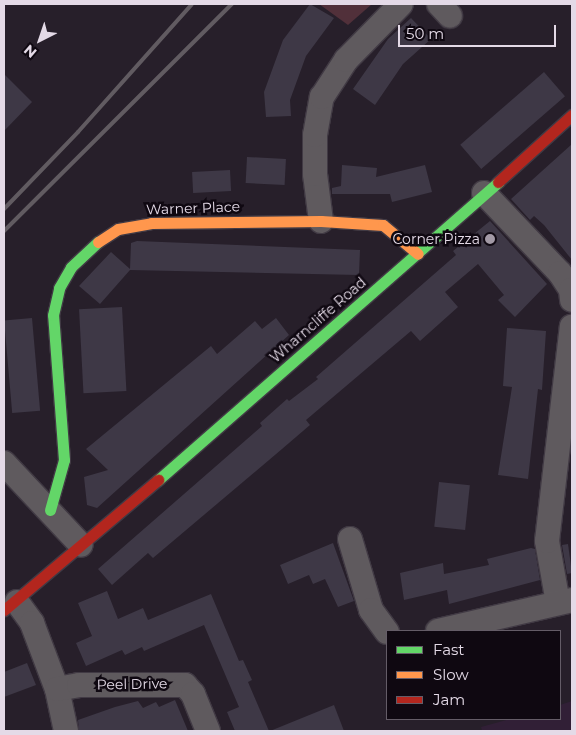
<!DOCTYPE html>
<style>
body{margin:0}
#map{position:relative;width:576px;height:735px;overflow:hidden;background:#271f2a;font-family:Montserrat,sans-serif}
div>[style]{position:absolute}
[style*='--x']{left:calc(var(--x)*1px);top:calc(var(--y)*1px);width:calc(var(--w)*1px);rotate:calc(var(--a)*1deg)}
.built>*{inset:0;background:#311f36}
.green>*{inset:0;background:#51303a}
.building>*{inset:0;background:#3e3846;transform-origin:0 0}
.roads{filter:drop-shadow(1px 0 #413a44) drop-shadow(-1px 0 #413a44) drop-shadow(0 1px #413a44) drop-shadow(0 -1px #413a44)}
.street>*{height:24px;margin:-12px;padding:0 12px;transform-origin:12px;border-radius:12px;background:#5f5a5e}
.fast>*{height:11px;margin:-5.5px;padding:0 5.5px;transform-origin:5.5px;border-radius:5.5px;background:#63d668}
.slow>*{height:11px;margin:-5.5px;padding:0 5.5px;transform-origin:5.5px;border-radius:5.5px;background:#ff974d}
.jam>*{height:11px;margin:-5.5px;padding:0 5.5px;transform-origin:5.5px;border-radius:5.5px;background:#b3261e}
.rail>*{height:4px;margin:-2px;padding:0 2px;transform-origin:2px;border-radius:2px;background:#615b61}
.dots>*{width:14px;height:14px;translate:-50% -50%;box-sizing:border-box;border:2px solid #0f0811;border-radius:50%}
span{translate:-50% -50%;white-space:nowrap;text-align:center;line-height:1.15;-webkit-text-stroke:5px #0f0811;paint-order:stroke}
.street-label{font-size:14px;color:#e4dae7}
.poi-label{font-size:14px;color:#e4dae7}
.right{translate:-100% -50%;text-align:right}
.frame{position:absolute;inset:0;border:5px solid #e4dae7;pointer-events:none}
.legend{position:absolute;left:386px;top:630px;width:175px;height:90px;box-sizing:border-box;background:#0f0811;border:1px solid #645c67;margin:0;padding:6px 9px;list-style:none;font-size:15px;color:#e4dae7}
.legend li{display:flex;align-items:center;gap:10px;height:25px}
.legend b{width:25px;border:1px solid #645c67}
.north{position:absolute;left:15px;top:15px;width:50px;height:50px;-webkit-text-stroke:4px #0f0811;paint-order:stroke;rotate:221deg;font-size:14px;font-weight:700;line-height:20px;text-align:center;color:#e4dae7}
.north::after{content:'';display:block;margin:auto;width:18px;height:22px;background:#e4dae7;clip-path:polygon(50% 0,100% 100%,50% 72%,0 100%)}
.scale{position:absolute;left:398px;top:25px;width:158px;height:22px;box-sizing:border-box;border:2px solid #e4dae7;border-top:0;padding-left:6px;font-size:15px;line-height:18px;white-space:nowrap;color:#e4dae7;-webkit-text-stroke:4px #0f0811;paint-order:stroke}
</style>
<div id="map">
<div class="built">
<i style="clip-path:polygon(572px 701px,572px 731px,482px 731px,481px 727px,510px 719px,560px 719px,560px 705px)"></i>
</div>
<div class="green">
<i style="clip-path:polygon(319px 4px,372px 4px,348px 25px)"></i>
</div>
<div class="building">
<i style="clip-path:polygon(310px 4px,334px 18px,306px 56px,290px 100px,291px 116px,266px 117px,264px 92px,283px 40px)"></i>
<i style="clip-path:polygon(411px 18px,431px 39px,403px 64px,375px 105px,353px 89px,388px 39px)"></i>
<i style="left:544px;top:72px;width:32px;height:111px;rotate:49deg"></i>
<i style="clip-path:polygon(4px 74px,32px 102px,4px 131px)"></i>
<i style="clip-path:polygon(572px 144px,572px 260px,544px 225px,534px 216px,530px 220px,511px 199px)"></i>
<i style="left:247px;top:157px;width:39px;height:26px;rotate:3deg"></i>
<i style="clip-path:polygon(342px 165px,377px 168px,376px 177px,425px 165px,432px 192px,392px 202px,390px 194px,332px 194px,332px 188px,341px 186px)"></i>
<i style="left:230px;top:170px;width:21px;height:38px;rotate:87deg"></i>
<i style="clip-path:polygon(490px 221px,547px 284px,515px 317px,498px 300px,504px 295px,478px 264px,445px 292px,458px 307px,420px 341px,411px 331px,306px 420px,310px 425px,282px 449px,153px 558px,148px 553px,112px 585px,98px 569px,262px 426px,260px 423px,287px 399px,289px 401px,318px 379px,316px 377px,456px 255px,453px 251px)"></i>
<i style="clip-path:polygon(137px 241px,360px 250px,359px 275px,130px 270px,100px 304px,79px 286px,111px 252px,130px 269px,131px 243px)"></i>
<i style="left:122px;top:307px;width:84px;height:43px;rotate:87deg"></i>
<i style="left:32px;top:318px;width:93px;height:28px;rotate:85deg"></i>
<i style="clip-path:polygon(276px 318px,289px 335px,97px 508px,87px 505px,84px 477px,108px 470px,86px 449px,211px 346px,217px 354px,255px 321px,262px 329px)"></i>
<i style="clip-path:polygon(507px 328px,546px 331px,542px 390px,538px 389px,528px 479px,498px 475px,512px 387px,503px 386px)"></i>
<i style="left:439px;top:482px;width:31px;height:45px;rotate:6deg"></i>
<i style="clip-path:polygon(333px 543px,354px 601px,338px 607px,325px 579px,313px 584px,309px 575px,288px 584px,280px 565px)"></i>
<i style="clip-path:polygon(568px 544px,572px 573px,567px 574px,562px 545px)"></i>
<i style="clip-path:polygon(531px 548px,535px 549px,540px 580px,449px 604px,447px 590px,404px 600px,400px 573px,443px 563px,444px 574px,489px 565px,487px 559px)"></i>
<i style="clip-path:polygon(107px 591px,118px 619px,143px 608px,148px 620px,211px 594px,239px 661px,243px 660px,252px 680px,248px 682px,269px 731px,235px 731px,227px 712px,239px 707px,204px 625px,144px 651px,142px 647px,125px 655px,122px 650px,86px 666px,76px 643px,92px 636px,78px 603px)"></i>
<i style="clip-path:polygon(27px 663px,36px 685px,4px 697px,4px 672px)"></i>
<i style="clip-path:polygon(175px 700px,188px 731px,79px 731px,78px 720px,115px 707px,138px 701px,143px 708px,156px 702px,159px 707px)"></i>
<i style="clip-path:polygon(334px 705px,344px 731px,270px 731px)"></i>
</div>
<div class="roads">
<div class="street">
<i style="--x:439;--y:4;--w:16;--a:47"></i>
<i style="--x:484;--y:193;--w:110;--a:46.5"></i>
<i style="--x:560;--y:273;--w:20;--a:57"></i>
<i style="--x:571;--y:290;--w:10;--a:84"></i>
<i style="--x:321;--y:221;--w:47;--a:-97.3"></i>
<i style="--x:315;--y:174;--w:39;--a:-90"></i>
<i style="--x:315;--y:135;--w:39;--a:-80"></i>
<i style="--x:322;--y:97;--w:44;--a:-57"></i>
<i style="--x:346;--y:60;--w:78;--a:-45.5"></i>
<i style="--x:4;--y:463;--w:112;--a:46.8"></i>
<i style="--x:350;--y:539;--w:74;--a:73.5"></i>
<i style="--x:371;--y:610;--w:27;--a:54"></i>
<i style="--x:17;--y:602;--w:26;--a:54"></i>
<i style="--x:32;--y:623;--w:71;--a:69.3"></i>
<i style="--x:57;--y:689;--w:43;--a:77.9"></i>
<i style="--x:558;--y:603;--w:63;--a:-100.1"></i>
<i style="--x:547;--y:541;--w:216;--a:-83.4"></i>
<i style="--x:438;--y:631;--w:138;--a:-13"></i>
<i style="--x:57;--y:689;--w:22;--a:-10"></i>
<i style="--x:79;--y:685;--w:106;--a:0"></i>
<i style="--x:185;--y:685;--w:12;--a:48"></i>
<i style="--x:193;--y:694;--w:40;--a:68"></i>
</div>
<div class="fast">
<i style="--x:158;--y:480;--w:452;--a:-41.2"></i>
<i style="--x:50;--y:510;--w:52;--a:-74.4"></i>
<i style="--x:64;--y:460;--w:145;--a:-94.3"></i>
<i style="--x:53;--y:315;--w:28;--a:-77"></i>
<i style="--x:59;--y:288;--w:24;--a:-60"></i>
<i style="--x:71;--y:267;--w:37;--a:-43"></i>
</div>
<div class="slow">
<i style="--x:98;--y:242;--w:24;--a:-33"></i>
<i style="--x:118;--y:229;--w:34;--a:-10"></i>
<i style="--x:151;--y:223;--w:170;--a:-0.7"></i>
<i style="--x:321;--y:221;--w:62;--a:3.7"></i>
<i style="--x:383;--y:225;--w:45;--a:39.6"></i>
</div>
<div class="jam">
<i style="--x:498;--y:182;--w:100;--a:-42.2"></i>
<i style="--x:4;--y:610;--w:202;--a:-40.2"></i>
</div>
</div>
<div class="rail">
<i style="--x:4;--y:209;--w:107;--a:-46.1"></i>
<i style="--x:78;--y:132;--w:171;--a:-48.3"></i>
<i style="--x:4;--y:231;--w:322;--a:-44.9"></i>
</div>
<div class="dots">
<i style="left:490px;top:239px;background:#a299a5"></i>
</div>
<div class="street-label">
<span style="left:193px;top:208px;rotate:-2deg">Warner Place</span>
<span style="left:318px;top:320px;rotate:-41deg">Wharncliffe Road</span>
<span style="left:132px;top:684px;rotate:-1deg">Peel Drive</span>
</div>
<div class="poi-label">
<span class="right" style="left:480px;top:239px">Corner Pizza</span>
</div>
<div class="frame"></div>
<ul class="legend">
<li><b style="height:6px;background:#63d668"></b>Fast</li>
<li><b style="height:6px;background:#ff974d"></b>Slow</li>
<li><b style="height:6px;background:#b3261e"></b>Jam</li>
</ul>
<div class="north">N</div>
<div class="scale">50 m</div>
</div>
